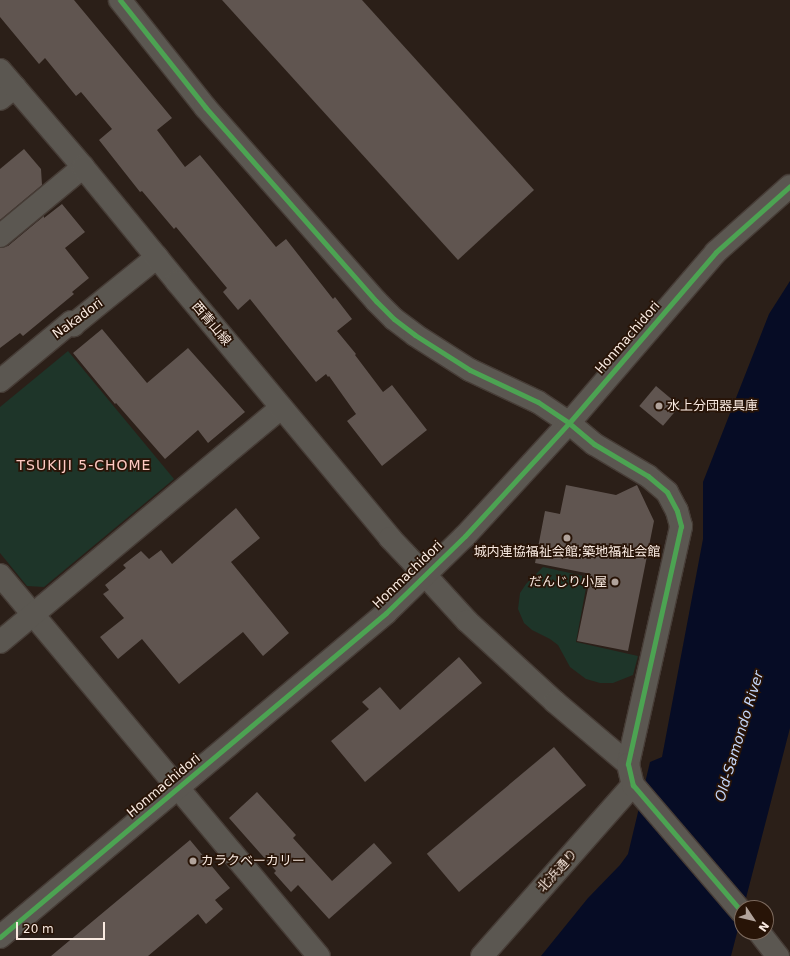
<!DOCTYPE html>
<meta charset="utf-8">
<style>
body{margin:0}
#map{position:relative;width:790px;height:956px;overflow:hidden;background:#2b1f18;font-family:"DejaVu Sans","Noto Sans JP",sans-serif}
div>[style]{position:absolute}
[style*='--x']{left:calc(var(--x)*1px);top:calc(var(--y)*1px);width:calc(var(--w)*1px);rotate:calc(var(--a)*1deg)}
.green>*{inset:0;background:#1e3529}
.water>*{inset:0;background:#060c25}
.building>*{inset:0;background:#605550;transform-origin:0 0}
.roads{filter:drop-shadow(1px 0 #463c36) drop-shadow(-1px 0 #463c36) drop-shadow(0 1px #463c36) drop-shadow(0 -1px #463c36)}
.minor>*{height:22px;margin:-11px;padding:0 11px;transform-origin:11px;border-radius:11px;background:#5b5751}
.tertiary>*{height:22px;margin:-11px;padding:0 11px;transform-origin:11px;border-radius:11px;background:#5b5751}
.cycleway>*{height:5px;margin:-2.5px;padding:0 2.5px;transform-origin:2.5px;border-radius:2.5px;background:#4ca352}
.dots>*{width:11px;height:11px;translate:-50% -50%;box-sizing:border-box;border:2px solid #281407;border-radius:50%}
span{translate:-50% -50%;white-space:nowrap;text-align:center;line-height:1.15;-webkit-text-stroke:3.5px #281407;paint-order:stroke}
.street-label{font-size:13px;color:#f9eae1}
.poi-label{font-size:13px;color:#f9eae1}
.left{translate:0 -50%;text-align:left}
.right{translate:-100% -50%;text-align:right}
.neighbourhood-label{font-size:14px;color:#fecac3;letter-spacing:1px}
.water-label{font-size:14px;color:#c5d8fc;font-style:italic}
.north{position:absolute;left:734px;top:900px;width:40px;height:40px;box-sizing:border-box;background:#281407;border:1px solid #7c6a5e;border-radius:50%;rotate:125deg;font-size:11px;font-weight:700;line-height:16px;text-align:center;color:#f9eae1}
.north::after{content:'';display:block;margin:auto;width:14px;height:18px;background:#b1a39b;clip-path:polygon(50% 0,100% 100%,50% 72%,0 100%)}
.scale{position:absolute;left:16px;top:922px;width:89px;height:18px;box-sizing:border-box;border:2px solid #f9eae1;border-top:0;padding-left:5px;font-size:12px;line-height:14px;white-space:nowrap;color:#f9eae1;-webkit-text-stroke:3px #281407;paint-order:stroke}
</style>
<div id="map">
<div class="green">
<i style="clip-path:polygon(68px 351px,174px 479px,44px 587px,27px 586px,0 553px,0 407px)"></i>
<i style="clip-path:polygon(543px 567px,588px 577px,576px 642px,638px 656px,633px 675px,613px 683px,600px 683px,586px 679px,570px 667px,558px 645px,550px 639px,532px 630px,524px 623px,518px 609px,520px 593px,526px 584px)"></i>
</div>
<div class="water">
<i style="clip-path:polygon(790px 281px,790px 728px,731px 956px,541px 956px,588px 898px,620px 865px,628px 854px,650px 762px,662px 757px,703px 539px,703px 482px,769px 314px)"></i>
</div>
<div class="building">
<i style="clip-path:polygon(0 0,74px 0,172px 118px,157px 130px,185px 167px,200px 155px,276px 247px,286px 239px,333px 299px,335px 297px,352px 319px,337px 331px,356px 354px,355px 355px,383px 392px,392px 385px,427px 430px,382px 466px,347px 421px,356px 414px,329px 376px,328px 377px,326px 374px,316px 382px,250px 299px,238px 310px,223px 292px,227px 288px,176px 227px,174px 229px,142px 191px,140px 192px,99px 140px,112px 129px,81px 92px,76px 96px,45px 58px,39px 64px,0 17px)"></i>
<i style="clip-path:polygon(222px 0,362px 0,534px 190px,458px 260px)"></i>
<i style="clip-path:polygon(24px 149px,41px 169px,42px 185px,0 220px,0 169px)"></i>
<i style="clip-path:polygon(62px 204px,85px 232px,65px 248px,89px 278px,72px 292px,74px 294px,23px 336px,20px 333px,0 348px,0 248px,8px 246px,44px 216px,44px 218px)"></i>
<i style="clip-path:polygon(102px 329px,147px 383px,188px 348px,245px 412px,208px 443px,198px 430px,165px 459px,116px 403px,115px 404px,73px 353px)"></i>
<i style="left:656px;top:386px;width:31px;height:26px;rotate:40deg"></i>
<i style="clip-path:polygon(566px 485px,616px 495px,637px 485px,654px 521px,628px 651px,577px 641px,591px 574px,535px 563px,545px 511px,560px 514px)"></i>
<i style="clip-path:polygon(236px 508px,260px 538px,231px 562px,289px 633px,263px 656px,243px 632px,179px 684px,142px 639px,118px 659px,100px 637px,124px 618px,103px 594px,109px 590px,105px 585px,126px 568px,123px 565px,141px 551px,149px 559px,161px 550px,172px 564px)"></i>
<i style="clip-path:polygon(459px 657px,482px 683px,365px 782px,331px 741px,369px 709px,362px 702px,380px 687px,400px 710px)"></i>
<i style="left:554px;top:747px;width:50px;height:166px;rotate:50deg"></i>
<i style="clip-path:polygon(257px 792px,296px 835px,293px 838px,332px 881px,374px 843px,392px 863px,329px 919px,298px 885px,291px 892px,274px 873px,276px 871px,229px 818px)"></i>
<i style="clip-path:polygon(190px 840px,230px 888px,215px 900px,223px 909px,206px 924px,198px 914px,148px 956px,51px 956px)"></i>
</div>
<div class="roads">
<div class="minor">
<i style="--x:0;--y:99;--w:19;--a:-39"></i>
<i style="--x:0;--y:236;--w:108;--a:-39.7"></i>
<i style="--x:0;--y:381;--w:92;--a:-39.7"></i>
<i style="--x:71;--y:322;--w:4;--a:56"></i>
<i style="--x:73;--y:325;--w:108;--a:-39"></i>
<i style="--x:0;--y:575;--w:497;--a:50.1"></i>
<i style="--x:425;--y:575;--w:62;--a:47.6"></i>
<i style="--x:467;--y:621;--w:120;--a:42.6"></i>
<i style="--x:555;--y:702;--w:96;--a:40.3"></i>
<i style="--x:628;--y:764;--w:244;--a:-77.4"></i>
<i style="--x:681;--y:526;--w:16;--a:-105"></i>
<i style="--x:677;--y:511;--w:21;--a:-118"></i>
<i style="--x:667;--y:492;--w:25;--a:-140"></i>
<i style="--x:648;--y:476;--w:63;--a:-149.3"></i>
<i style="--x:594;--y:444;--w:33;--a:-140"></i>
<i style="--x:0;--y:642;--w:366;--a:-39.8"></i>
<i style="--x:482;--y:956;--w:228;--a:-48.6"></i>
</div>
<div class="tertiary">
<i style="--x:120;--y:0;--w:137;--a:51.5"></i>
<i style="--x:205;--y:107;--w:259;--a:48.6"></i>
<i style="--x:376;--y:301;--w:25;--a:45"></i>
<i style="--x:394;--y:319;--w:26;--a:37"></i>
<i style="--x:415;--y:335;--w:65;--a:32.5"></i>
<i style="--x:470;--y:370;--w:75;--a:25.2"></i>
<i style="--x:538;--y:402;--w:37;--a:34"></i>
<i style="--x:0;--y:70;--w:128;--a:49.4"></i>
<i style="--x:83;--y:167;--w:149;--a:50.7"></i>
<i style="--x:177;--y:282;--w:333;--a:50.2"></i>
<i style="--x:390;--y:538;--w:51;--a:46.6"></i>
<i style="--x:628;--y:764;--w:22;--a:77"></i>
<i style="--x:633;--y:785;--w:167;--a:49.4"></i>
<i style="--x:759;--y:932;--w:31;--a:52"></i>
<i style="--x:0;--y:937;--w:504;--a:-40.01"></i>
<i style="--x:386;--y:613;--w:110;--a:-44.3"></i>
<i style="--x:465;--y:536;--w:154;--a:-47.4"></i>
<i style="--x:569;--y:423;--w:225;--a:-49.3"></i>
<i style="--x:716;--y:252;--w:99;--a:-41.7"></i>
</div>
</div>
<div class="cycleway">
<i style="--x:120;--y:0;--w:137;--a:51.5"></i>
<i style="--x:205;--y:107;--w:259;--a:48.6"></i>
<i style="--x:376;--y:301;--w:25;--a:45"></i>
<i style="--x:394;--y:319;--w:26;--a:37"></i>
<i style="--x:415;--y:335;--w:65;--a:32.5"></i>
<i style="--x:470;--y:370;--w:75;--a:25.2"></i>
<i style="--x:538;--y:402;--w:37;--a:34"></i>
<i style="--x:569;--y:423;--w:33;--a:40"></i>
<i style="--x:594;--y:444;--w:63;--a:30.7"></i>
<i style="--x:648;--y:476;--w:25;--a:40"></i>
<i style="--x:667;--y:492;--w:21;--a:62"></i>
<i style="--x:677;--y:511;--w:16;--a:75"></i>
<i style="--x:681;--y:526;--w:244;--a:102.6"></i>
<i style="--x:628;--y:764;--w:22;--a:77"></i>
<i style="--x:633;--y:785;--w:167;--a:49.4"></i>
<i style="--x:0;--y:937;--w:504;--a:-40.01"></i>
<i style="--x:386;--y:613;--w:110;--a:-44.3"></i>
<i style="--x:465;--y:536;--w:154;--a:-47.4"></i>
<i style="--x:569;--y:423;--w:225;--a:-49.3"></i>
<i style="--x:716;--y:252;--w:99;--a:-41.7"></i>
</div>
<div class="dots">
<i style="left:659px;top:406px;background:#b1a39b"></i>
<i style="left:567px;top:538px;background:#b1a39b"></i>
<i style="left:615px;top:582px;background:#b1a39b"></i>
<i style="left:193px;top:861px;background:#b1a39b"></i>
</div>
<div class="street-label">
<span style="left:78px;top:319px;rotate:-36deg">Nakadori</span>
<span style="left:211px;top:324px;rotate:50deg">西青山線</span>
<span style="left:628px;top:338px;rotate:-49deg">Honmachidori</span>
<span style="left:408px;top:575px;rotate:-44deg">Honmachidori</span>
<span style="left:164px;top:786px;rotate:-40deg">Honmachidori</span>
<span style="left:558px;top:871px;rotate:-48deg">北浜通り</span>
</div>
<div class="poi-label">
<span class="left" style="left:667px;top:406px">水上分団器具庫</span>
<span style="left:567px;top:552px">城内連協福祉会館;築地福祉会館</span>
<span class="right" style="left:607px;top:582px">だんじり小屋</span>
<span class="left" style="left:201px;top:861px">カラクベーカリー</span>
</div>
<div class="neighbourhood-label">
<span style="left:84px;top:465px">TSUKIJI 5-CHOME</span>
</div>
<div class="water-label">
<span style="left:739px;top:736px;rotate:-73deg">Old-Samondo River</span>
</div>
<div class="north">N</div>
<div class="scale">20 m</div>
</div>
